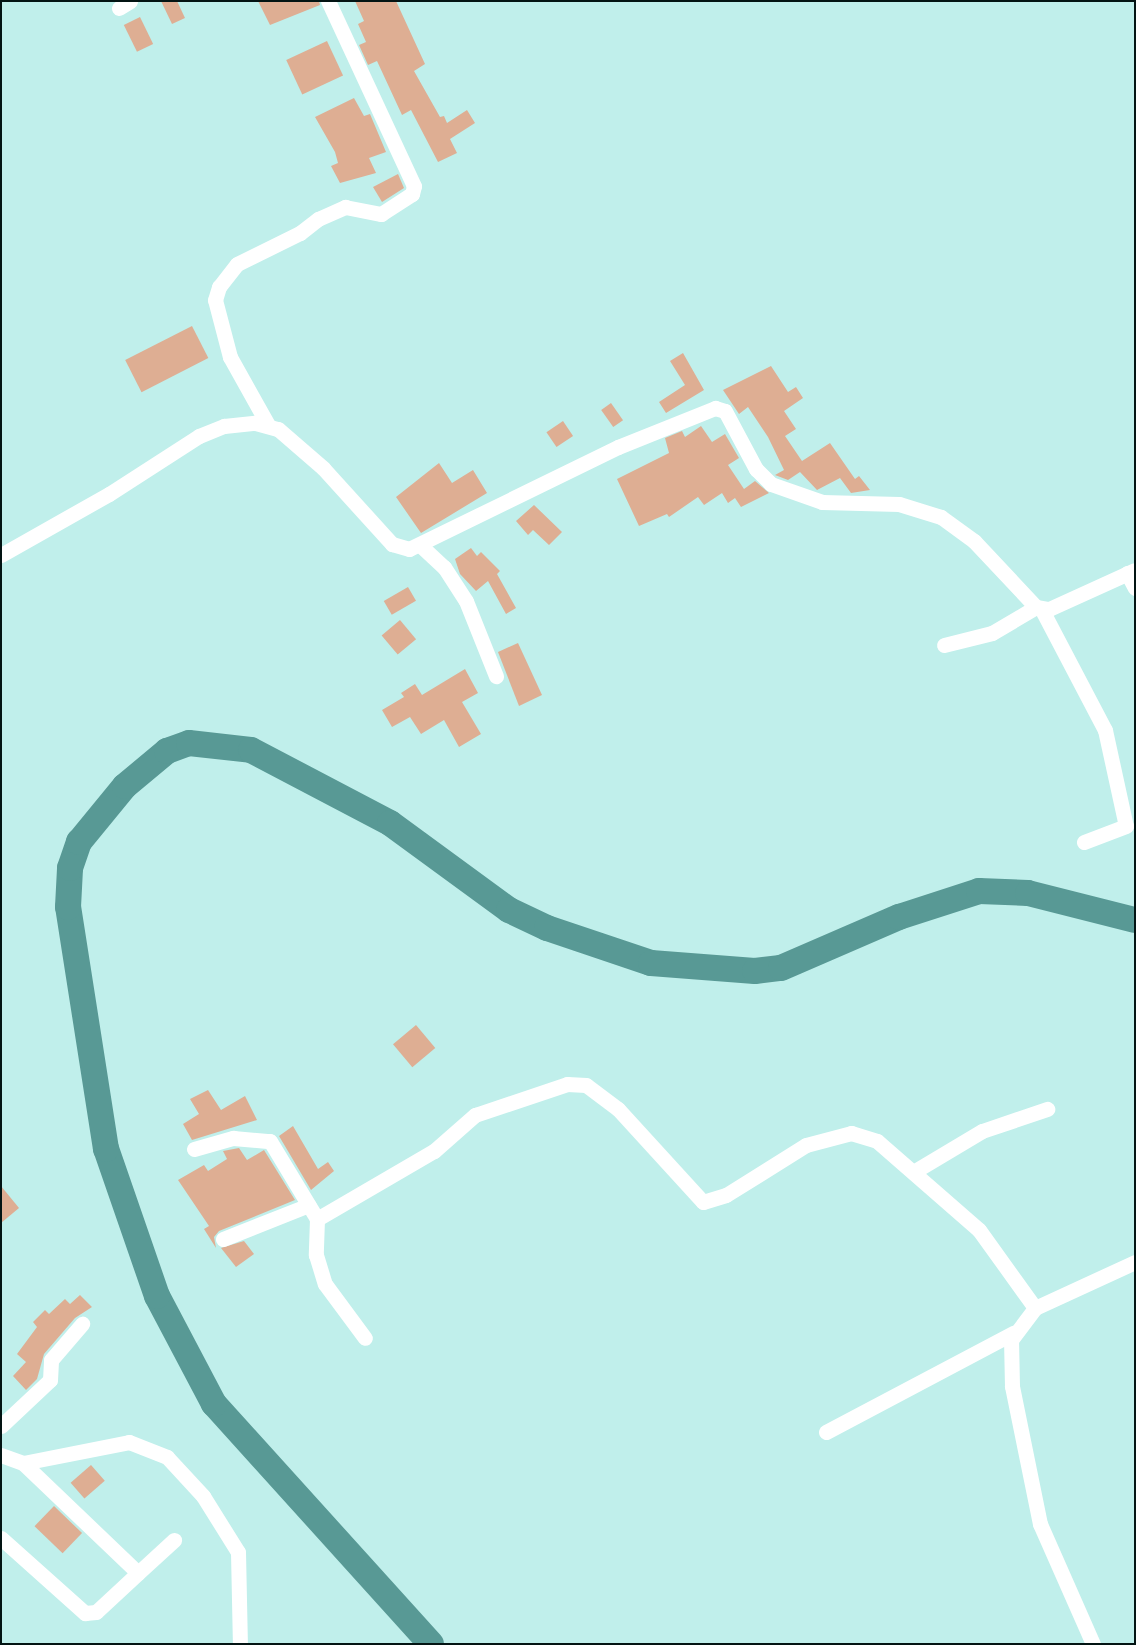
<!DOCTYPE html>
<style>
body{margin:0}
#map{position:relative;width:1136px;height:1645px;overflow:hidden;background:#c0efeb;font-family:Barlow,sans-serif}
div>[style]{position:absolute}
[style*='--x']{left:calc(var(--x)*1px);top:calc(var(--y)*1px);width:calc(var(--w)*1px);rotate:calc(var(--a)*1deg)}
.river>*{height:26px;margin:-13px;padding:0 13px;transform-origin:13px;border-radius:13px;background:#589995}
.building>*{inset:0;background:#deae93;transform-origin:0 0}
.minor>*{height:15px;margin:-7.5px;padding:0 7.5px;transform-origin:7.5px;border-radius:7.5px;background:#fff}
span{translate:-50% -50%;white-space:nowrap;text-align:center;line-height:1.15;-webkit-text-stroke:4px #cdfcf9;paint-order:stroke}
.frame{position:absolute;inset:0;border:2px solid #031413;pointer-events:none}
</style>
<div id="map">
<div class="river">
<i style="--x:431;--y:1644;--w:324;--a:-132.1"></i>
<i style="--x:214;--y:1404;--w:122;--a:-117.8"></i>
<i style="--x:157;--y:1296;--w:156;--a:-109.1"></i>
<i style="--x:106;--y:1149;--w:245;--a:-98.9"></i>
<i style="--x:68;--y:907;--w:39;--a:-87"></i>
<i style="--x:70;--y:868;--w:28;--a:-71"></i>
<i style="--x:79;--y:842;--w:72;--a:-50.6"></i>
<i style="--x:125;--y:786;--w:55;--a:-39.8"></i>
<i style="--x:167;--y:751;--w:23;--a:-20"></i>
<i style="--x:189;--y:743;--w:62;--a:6.4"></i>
<i style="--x:251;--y:750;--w:157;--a:27.7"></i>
<i style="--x:390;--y:823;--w:147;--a:36.2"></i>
<i style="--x:509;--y:910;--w:42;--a:25.3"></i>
<i style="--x:547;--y:928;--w:110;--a:18.6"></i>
<i style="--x:651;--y:963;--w:104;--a:4.4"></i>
<i style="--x:755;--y:971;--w:26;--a:-7"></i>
<i style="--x:781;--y:968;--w:129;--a:-23.4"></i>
<i style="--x:899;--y:917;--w:84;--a:-18"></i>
<i style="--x:979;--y:891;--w:49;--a:2.3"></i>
<i style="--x:1028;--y:893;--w:110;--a:14.2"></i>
</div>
<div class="building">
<i style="clip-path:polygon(161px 1px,177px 1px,185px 18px,172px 24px)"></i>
<i style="clip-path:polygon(258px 1px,319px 1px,320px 5px,270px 25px)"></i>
<i style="clip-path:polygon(355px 1px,396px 1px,425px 64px,414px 71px,440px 117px,444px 116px,447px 123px,467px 110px,475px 123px,450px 139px,457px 153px,438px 162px,411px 110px,402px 115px,377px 61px,368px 65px,359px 45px,366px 42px,358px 24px,364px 21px)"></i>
<i style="left:140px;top:17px;width:30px;height:18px;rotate:64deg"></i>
<i style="left:327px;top:41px;width:38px;height:45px;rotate:65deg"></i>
<i style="clip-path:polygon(354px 98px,364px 116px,370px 114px,386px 152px,369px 158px,376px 173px,340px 183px,331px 166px,338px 163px,335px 152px,315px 117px)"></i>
<i style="clip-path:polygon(398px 174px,404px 188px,382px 202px,373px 187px)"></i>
<i style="left:192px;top:326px;width:36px;height:75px;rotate:63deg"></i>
<i style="clip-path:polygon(683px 353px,704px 390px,666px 413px,659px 402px,685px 385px,670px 361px)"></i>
<i style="clip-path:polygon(771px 366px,788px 392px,796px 387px,803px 398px,784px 411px,796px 429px,785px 436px,802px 461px,830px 443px,855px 479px,859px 476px,870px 490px,851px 493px,840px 478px,817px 490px,800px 472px,788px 480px,775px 475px,784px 470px,768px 437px,748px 407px,739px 414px,723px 390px)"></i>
<i style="left:611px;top:403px;width:21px;height:12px;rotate:55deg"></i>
<i style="left:563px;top:421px;width:18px;height:20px;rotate:56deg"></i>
<i style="clip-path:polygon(701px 426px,712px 442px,725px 434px,739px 458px,728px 465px,744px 489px,755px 481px,769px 493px,741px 507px,735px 498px,728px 503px,722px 493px,704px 505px,698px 497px,669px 517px,667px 514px,639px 526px,617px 479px,669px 453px,665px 438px,682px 431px,685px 437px)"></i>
<i style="clip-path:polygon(439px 463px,452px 483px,473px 470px,487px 493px,421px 533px,396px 497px)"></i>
<i style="clip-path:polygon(534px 505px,562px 532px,549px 545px,533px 530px,528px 535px,516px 521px)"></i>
<i style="clip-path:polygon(471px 548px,477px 556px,481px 552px,500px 571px,497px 574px,516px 608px,506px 614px,488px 581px,476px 591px,460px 574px,455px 559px)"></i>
<i style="left:408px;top:587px;width:16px;height:28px;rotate:60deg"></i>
<i style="left:400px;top:620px;width:25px;height:24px;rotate:50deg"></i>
<i style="clip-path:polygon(518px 643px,542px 695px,519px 706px,498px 652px)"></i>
<i style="clip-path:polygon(465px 669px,478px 693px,462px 702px,481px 734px,459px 747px,444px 720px,421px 734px,410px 717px,392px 727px,382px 710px,404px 697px,401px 693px,415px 684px,422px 695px)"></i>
<i style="left:416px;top:1025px;width:30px;height:30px;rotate:50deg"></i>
<i style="clip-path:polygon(208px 1090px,221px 1110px,245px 1096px,257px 1120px,192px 1140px,183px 1124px,199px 1114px,190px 1099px)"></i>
<i style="clip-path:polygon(293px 1126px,318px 1169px,328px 1162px,334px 1171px,311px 1190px,279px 1136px)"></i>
<i style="clip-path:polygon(239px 1148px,247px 1160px,264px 1150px,295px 1200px,219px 1231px,214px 1237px,216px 1248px,204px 1229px,209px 1226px,178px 1180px,204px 1165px,208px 1171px,227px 1159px,223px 1151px)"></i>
<i style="clip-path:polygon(1px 1186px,19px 1208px,1px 1223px)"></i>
<i style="clip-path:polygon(244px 1241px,254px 1254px,236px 1267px,221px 1248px)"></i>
<i style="clip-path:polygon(80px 1295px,92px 1307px,75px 1318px,44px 1354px,37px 1379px,26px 1390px,13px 1376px,26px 1362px,17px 1354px,37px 1327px,33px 1322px,45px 1310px,49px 1314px,65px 1299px,70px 1304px)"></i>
<i style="left:91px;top:1465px;width:21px;height:27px;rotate:49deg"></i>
<i style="left:54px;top:1506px;width:39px;height:28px;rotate:44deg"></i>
</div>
<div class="minor">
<i style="--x:119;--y:8;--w:13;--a:-32"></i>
<i style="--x:268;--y:425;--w:78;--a:-119.2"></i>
<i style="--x:230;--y:357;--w:59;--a:-104.7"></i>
<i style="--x:215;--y:300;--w:14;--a:-73"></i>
<i style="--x:219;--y:287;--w:29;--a:-52"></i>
<i style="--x:237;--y:264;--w:70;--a:-26.2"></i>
<i style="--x:300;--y:233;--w:23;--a:-38"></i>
<i style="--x:318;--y:219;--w:30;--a:-24"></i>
<i style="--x:345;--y:207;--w:37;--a:11"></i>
<i style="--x:381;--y:214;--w:37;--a:-33"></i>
<i style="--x:412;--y:194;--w:8;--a:-76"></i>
<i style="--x:414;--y:186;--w:204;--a:-114.9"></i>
<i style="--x:420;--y:545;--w:33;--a:43"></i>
<i style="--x:444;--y:567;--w:40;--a:57.1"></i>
<i style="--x:466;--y:601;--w:81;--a:68.2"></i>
<i style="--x:1;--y:555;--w:124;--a:-29.5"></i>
<i style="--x:109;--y:494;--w:107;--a:-32.8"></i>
<i style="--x:199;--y:436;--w:27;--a:-22"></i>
<i style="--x:224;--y:426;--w:31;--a:-6"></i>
<i style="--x:255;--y:423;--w:24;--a:15"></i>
<i style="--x:278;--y:429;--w:60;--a:40.9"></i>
<i style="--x:323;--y:468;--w:103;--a:47.8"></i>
<i style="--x:392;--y:544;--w:18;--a:16"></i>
<i style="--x:409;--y:549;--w:233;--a:-26"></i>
<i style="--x:618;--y:447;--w:105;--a:-21.9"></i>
<i style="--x:715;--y:408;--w:10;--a:17"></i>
<i style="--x:725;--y:411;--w:66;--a:61.9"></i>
<i style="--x:756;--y:469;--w:21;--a:45"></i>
<i style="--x:771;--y:484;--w:54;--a:19.4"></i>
<i style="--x:822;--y:502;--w:77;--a:1.5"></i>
<i style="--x:899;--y:504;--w:44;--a:17.2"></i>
<i style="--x:941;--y:517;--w:41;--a:36"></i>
<i style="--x:974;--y:541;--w:91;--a:46.8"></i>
<i style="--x:1036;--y:607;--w:13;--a:9"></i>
<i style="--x:1049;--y:609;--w:94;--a:-24.4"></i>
<i style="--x:1127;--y:573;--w:17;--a:62"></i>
<i style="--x:1042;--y:610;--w:136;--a:62.3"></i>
<i style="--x:1105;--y:730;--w:98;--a:77.7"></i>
<i style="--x:1126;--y:826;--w:45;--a:159.1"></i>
<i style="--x:944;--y:645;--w:49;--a:-14"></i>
<i style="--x:992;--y:633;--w:51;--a:-30.6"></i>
<i style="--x:194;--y:1149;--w:41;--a:-15.8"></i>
<i style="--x:233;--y:1138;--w:37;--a:5"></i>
<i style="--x:270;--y:1141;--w:91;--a:58.9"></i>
<i style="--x:317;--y:1219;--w:36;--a:92"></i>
<i style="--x:316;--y:1255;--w:30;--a:73"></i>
<i style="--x:325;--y:1284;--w:67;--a:53.5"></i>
<i style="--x:915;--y:1171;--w:78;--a:-30.8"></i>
<i style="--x:982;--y:1131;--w:69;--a:-18.7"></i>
<i style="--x:317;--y:1219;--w:135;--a:-30.2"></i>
<i style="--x:434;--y:1151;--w:55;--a:-41.3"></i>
<i style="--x:475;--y:1115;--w:97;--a:-18.6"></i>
<i style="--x:567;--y:1084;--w:19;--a:3"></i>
<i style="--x:586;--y:1085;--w:40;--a:37"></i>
<i style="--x:618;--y:1109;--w:126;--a:47.6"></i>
<i style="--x:703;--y:1202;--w:24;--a:-17"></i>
<i style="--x:726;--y:1195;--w:94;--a:-32"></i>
<i style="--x:806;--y:1145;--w:47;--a:-14.9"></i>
<i style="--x:851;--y:1133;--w:27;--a:17"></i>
<i style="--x:877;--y:1141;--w:135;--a:41.1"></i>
<i style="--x:979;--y:1230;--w:96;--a:54.3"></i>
<i style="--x:223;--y:1239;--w:92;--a:-21.6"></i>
<i style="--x:1;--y:1426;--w:67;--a:-43.2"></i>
<i style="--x:50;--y:1380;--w:20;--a:-87"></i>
<i style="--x:51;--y:1360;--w:48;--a:-49.3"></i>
<i style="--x:826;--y:1432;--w:212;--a:-27.9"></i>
<i style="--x:1;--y:1455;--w:23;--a:20"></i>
<i style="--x:23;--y:1463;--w:108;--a:-11.2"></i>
<i style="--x:129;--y:1442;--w:41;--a:21.5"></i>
<i style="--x:167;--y:1457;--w:53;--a:47.3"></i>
<i style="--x:203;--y:1496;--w:66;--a:58"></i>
<i style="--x:238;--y:1552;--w:92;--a:88.8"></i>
<i style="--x:23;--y:1463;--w:159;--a:43.7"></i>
<i style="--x:138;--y:1573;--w:49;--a:-42.5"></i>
<i style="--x:1;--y:1538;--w:113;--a:41.8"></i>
<i style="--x:85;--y:1613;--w:11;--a:-5"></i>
<i style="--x:96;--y:1612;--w:57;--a:-42.9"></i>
<i style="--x:1093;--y:1644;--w:131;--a:-113.8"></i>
<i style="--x:1040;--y:1524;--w:141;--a:-101.5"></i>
<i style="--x:1012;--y:1386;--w:46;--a:-91.2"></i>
<i style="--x:1011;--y:1340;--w:40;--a:-53"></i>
<i style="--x:1035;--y:1308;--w:110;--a:-24.7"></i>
</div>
<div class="frame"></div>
</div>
